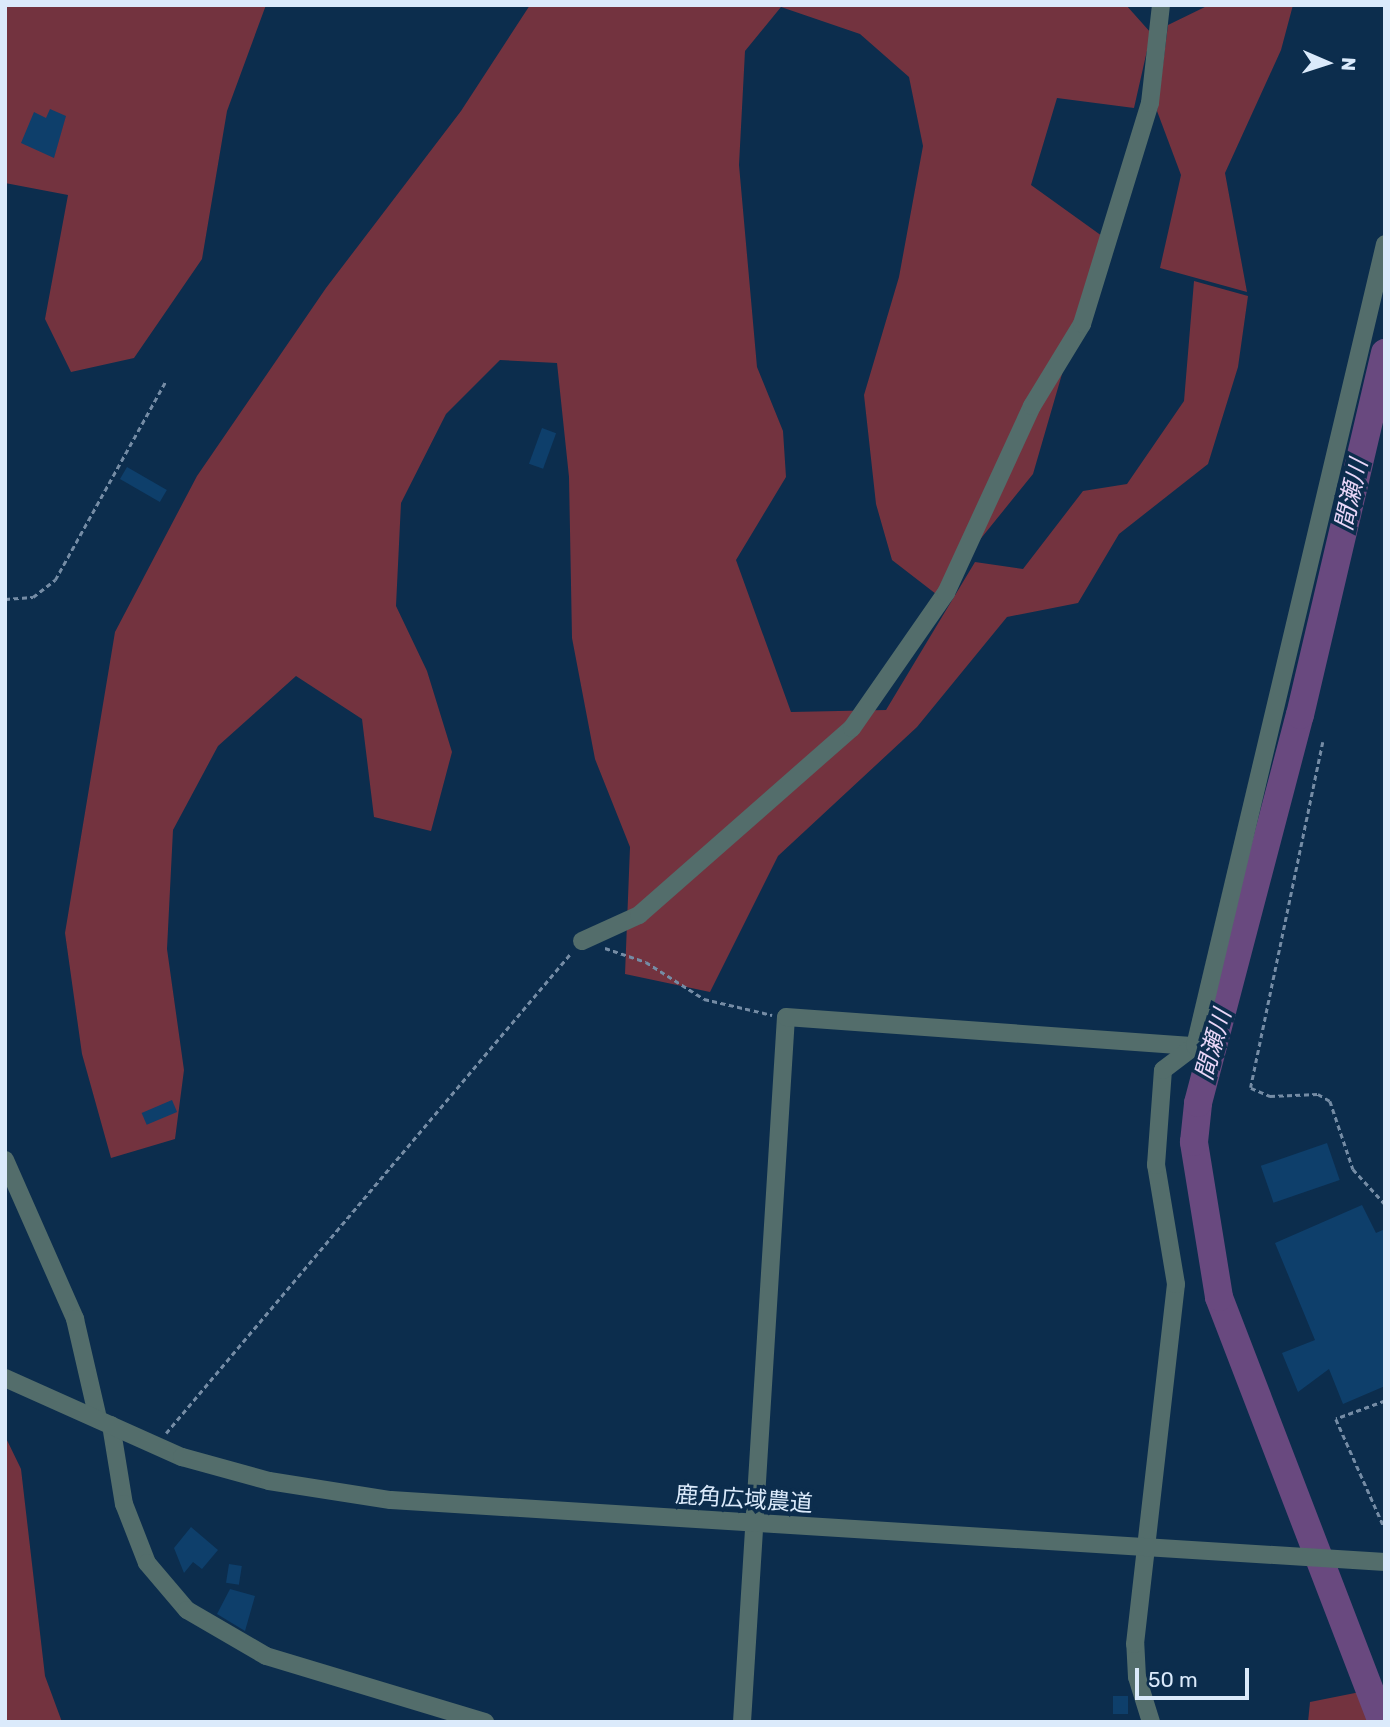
<!DOCTYPE html>
<meta charset="utf-8">
<style>
body{margin:0}
#map{position:relative;width:1390px;height:1727px;overflow:hidden;background:#0c2d4d;font-family:Rubik,"Noto Sans JP",sans-serif}
div>[style]{position:absolute}
[style*='--x']{left:calc(var(--x)*1px);top:calc(var(--y)*1px);width:calc(var(--w)*1px);rotate:calc(var(--a)*1deg)}
.green>*{inset:0;background:#73333f}
.river>*{height:28px;margin:-14px;padding:0 14px;transform-origin:14px;border-radius:14px;background:#69497f}
.building>*{inset:0;background:#0e3f6b;transform-origin:0 0}
.path>*{height:2.5px;margin-top:-1.25px;transform-origin:0;background:repeating-linear-gradient(90deg,#758ca5 0 5px,transparent 0 8.5px)}
.minor>*{height:18px;margin:-9px;padding:0 9px;transform-origin:9px;border-radius:9px;background:#536d6b}
.tertiary>*{height:18px;margin:-9px;padding:0 9px;transform-origin:9px;border-radius:9px;background:#536d6b}
span{translate:-50% -50%;white-space:nowrap;text-align:center;line-height:1.15;-webkit-text-stroke:7px #0c2d4d;paint-order:stroke}
.street-label{font-size:23px;color:#dbeafb}
.water-label{font-size:24px;color:#ead7f8;font-style:italic}
.frame{position:absolute;inset:0;border:7px solid #dbeafb;pointer-events:none}
.north{position:absolute;left:1292px;top:28px;width:70px;height:70px;-webkit-text-stroke:5px #0c2d4d;paint-order:stroke;rotate:93deg;font-size:19px;font-weight:700;line-height:28px;text-align:center;color:#dbeafb}
.north::after{content:'';display:block;margin:auto;width:24px;height:32px;background:#dbeafb;clip-path:polygon(50% 0,100% 100%,50% 72%,0 100%)}
.scale{position:absolute;left:1135px;top:1668px;width:114px;height:32px;box-sizing:border-box;border:4px solid #dbeafb;border-top:0;padding-left:9px;font-size:21px;line-height:24px;white-space:nowrap;color:#dbeafb;-webkit-text-stroke:5px #0c2d4d;paint-order:stroke}
</style>
<div id="map">
<div class="green">
<i style="clip-path:polygon(5px 5px,266px 5px,227px 111px,202px 259px,134px 358px,71px 372px,45px 319px,68px 195px,5px 183px)"></i>
<i style="clip-path:polygon(530px 5px,1126px 5px,1151px 33px,1134px 108px,1057px 98px,1031px 185px,1102px 236px,1033px 474px,936px 594px,892px 560px,876px 504px,864px 395px,899px 277px,923px 146px,909px 77px,860px 34px,781px 7px,745px 51px,739px 165px,757px 367px,783px 431px,786px 477px,736px 560px,791px 712px,886px 710px,975px 562px,1023px 569px,1083px 491px,1127px 484px,1184px 401px,1194px 281px,1248px 296px,1238px 367px,1208px 464px,1119px 534px,1078px 603px,1007px 617px,917px 727px,778px 856px,710px 992px,625px 974px,630px 847px,595px 759px,572px 638px,569px 477px,557px 363px,500px 360px,446px 414px,401px 503px,396px 606px,427px 671px,452px 752px,431px 831px,374px 817px,362px 719px,296px 676px,218px 746px,173px 830px,167px 949px,184px 1070px,175px 1139px,111px 1158px,82px 1054px,65px 933px,115px 632px,197px 476px,326px 288px,461px 111px)"></i>
<i style="clip-path:polygon(1209px 5px,1293px 5px,1281px 50px,1225px 173px,1247px 292px,1160px 268px,1181px 175px,1157px 111px,1168px 25px)"></i>
<i style="clip-path:polygon(5px 1436px,21px 1469px,45px 1676px,62px 1722px,5px 1722px)"></i>
<i style="clip-path:polygon(1385px 1687px,1385px 1722px,1308px 1722px,1310px 1702px)"></i>
</div>
<div class="river">
<i style="--x:1382;--y:1722;--w:455;--a:-111"></i>
<i style="--x:1219;--y:1297;--w:157;--a:-99.2"></i>
<i style="--x:1194;--y:1142;--w:39;--a:-84"></i>
<i style="--x:1198;--y:1103;--w:401;--a:-75.3"></i>
<i style="--x:1300;--y:715;--w:372;--a:-76.8"></i>
</div>
<div class="building">
<i style="clip-path:polygon(50px 109px,66px 116px,54px 158px,21px 143px,34px 112px,46px 118px)"></i>
<i style="left:542px;top:428px;width:15px;height:38px;rotate:20deg"></i>
<i style="left:127px;top:467px;width:46px;height:14px;rotate:30deg"></i>
<i style="left:172px;top:1100px;width:13px;height:33px;rotate:67deg"></i>
<i style="left:1327px;top:1143px;width:39px;height:70px;rotate:71deg"></i>
<i style="clip-path:polygon(1362px 1205px,1376px 1233px,1385px 1229px,1385px 1386px,1343px 1404px,1329px 1369px,1298px 1392px,1282px 1353px,1315px 1340px,1275px 1243px)"></i>
<i style="clip-path:polygon(191px 1527px,218px 1550px,202px 1569px,193px 1562px,184px 1573px,174px 1548px)"></i>
<i style="left:229px;top:1564px;width:13px;height:19px;rotate:9deg"></i>
<i style="clip-path:polygon(230px 1589px,255px 1596px,245px 1631px,217px 1614px)"></i>
<i style="left:1113px;top:1696px;width:15px;height:18px"></i>
</div>
<div class="path">
<i style="--x:5;--y:599;--w:28;--a:-4"></i>
<i style="--x:33;--y:597;--w:28;--a:-38"></i>
<i style="--x:55;--y:580;--w:227;--a:-60.9"></i>
<i style="--x:1323;--y:742;--w:353;--a:101.8"></i>
<i style="--x:1251;--y:1088;--w:21;--a:23"></i>
<i style="--x:1270;--y:1096;--w:48;--a:-2.4"></i>
<i style="--x:1318;--y:1094;--w:14;--a:30"></i>
<i style="--x:1330;--y:1101;--w:72;--a:71.3"></i>
<i style="--x:1353;--y:1169;--w:47;--a:47.6"></i>
<i style="--x:605;--y:948;--w:43;--a:18.9"></i>
<i style="--x:646;--y:962;--w:69;--a:32.5"></i>
<i style="--x:704;--y:999;--w:70;--a:13.2"></i>
<i style="--x:1385;--y:1401;--w:52;--a:159.8"></i>
<i style="--x:1336;--y:1419;--w:120;--a:66"></i>
<i style="--x:166;--y:1433;--w:627;--a:-49.85"></i>
</div>
<div class="minor">
<i style="--x:582;--y:941;--w:63;--a:-24.5"></i>
<i style="--x:639;--y:915;--w:283;--a:-41.3"></i>
<i style="--x:852;--y:728;--w:165;--a:-55.2"></i>
<i style="--x:946;--y:593;--w:206;--a:-65.3"></i>
<i style="--x:1032;--y:406;--w:96;--a:-58.6"></i>
<i style="--x:1082;--y:324;--w:231;--a:-72.9"></i>
<i style="--x:1150;--y:103;--w:99;--a:-83.6"></i>
<i style="--x:5;--y:1160;--w:174;--a:66.2"></i>
<i style="--x:75;--y:1319;--w:103;--a:77"></i>
<i style="--x:111;--y:1425;--w:80;--a:80.7"></i>
<i style="--x:124;--y:1504;--w:63;--a:68.7"></i>
<i style="--x:147;--y:1563;--w:62;--a:49.6"></i>
<i style="--x:187;--y:1610;--w:91;--a:30.2"></i>
<i style="--x:266;--y:1656;--w:229;--a:16.8"></i>
<i style="--x:742;--y:1722;--w:706;--a:-86.43"></i>
<i style="--x:786;--y:1017;--w:410;--a:4.1"></i>
<i style="--x:1151;--y:1722;--w:47;--a:-107.3"></i>
<i style="--x:1137;--y:1677;--w:33;--a:-93"></i>
<i style="--x:1135;--y:1644;--w:362;--a:-83.5"></i>
<i style="--x:1176;--y:1284;--w:121;--a:-99.5"></i>
<i style="--x:1156;--y:1165;--w:95;--a:-85.8"></i>
<i style="--x:1163;--y:1070;--w:40;--a:-37"></i>
<i style="--x:1195;--y:1046;--w:824;--a:-76.67"></i>
</div>
<div class="tertiary">
<i style="--x:5;--y:1378;--w:194;--a:24.1"></i>
<i style="--x:182;--y:1457;--w:90;--a:15.4"></i>
<i style="--x:269;--y:1481;--w:123;--a:8.9"></i>
<i style="--x:391;--y:1500;--w:996;--a:3.57"></i>
</div>
<div class="street-label">
<span style="left:744px;top:1499px;rotate:4deg">鹿角広域農道</span>
</div>
<div class="water-label">
<span style="left:1352px;top:495px;rotate:-77deg">間瀬川</span>
<span style="left:1214px;top:1045px;rotate:-74deg">間瀬川</span>
</div>
<div class="frame"></div>
<div class="north">N</div>
<div class="scale">50 m</div>
</div>
